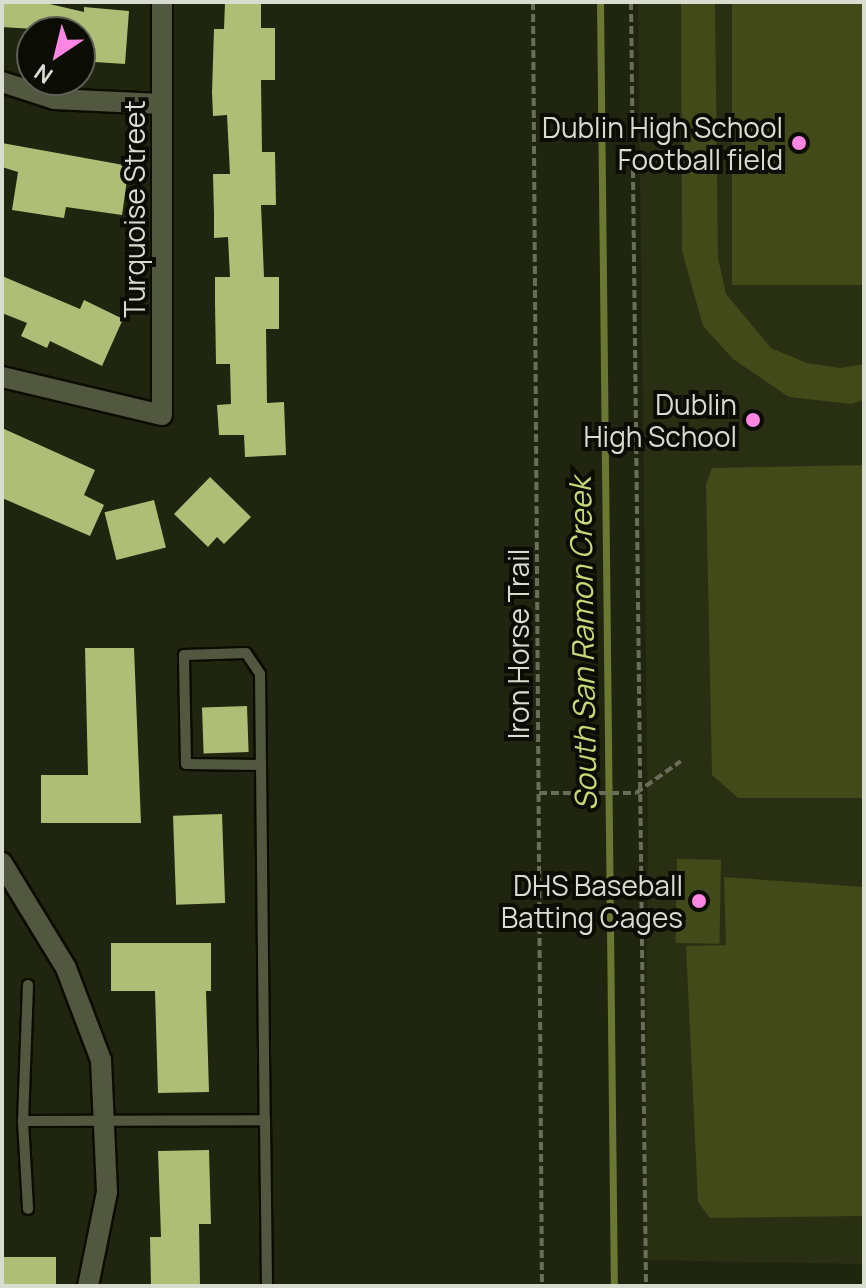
<!DOCTYPE html>
<style>
body{margin:0}
#map{position:relative;width:866px;height:1288px;overflow:hidden;background:#20250f;font-family:Manrope,sans-serif}
div>[style]{position:absolute}
[style*='--x']{left:calc(var(--x)*1px);top:calc(var(--y)*1px);width:calc(var(--w)*1px);rotate:calc(var(--a)*1deg)}
.built>*{inset:0;background:#292f13}
.green>*{inset:0;background:#414a18;transform-origin:0 0}
.stream>*{height:7px;margin:-3.5px;padding:0 3.5px;transform-origin:3.5px;border-radius:3.5px;background:#6b7833}
.building>*{inset:0;background:#aebe76;transform-origin:0 0}
.path>*{height:4px;margin-top:-2px;transform-origin:0;background:repeating-linear-gradient(90deg,#696e5b 0 8px,transparent 0 12px)}
.roads{filter:drop-shadow(2px 0 #0a0d00) drop-shadow(-2px 0 #0a0d00) drop-shadow(0 2px #0a0d00) drop-shadow(0 -2px #0a0d00)}
.lane>*{height:10px;margin:-5px;padding:0 5px;transform-origin:5px;border-radius:5px;background:#525740}
.street>*{height:20px;margin:-10px;padding:0 10px;transform-origin:10px;border-radius:10px;background:#525740}
.dots>*{width:22px;height:22px;translate:-50% -50%;box-sizing:border-box;border:4px solid #0b0d05;border-radius:50%}
span{translate:-50% -50%;white-space:nowrap;text-align:center;line-height:1.15;-webkit-text-stroke:8px #0b0d05;paint-order:stroke}
.poi-label{font-size:28px;color:#d9ddcf}
.right{translate:-100% -50%;text-align:right}
.street-label{font-size:28px;color:#d9ddcf}
.water-label{font-size:30px;color:#c5d977;font-style:italic}
.frame{position:absolute;inset:0;border:4px solid #d9ddcf;pointer-events:none}
.north{position:absolute;left:16px;top:16px;width:80px;height:80px;box-sizing:border-box;background:#0b0d05;border:2px solid #5d6056;border-radius:50%;rotate:215deg;font-size:22px;font-weight:700;line-height:32px;text-align:center;color:#d9ddcf}
.north::after{content:'';display:block;margin:auto;width:28px;height:36px;background:#fd86e2;clip-path:polygon(50% 0,100% 100%,50% 72%,0 100%)}
</style>
<div id="map">
<div class="built">
<i style="clip-path:polygon(638px 2px,864px 2px,864px 1264px,644px 1260px,648px 837px)"></i>
</div>
<div class="green">
<i style="clip-path:polygon(681px 2px,715px 2px,718px 258px,726px 294px,771px 348px,807px 363px,840px 368px,864px 364px,864px 400px,851px 404px,789px 397px,733px 359px,703px 326px,682px 251px)"></i>
<i style="left:732px;top:2px;width:132px;height:283px"></i>
<i style="clip-path:polygon(864px 465px,864px 798px,738px 798px,712px 775px,706px 484px,712px 468px)"></i>
<i style="left:677px;top:859px;width:44px;height:84px;rotate:1deg"></i>
<i style="clip-path:polygon(724px 877px,864px 887px,864px 1216px,710px 1218px,698px 1202px,686px 946px,726px 945px)"></i>
</div>
<div class="stream">
<i style="--x:600;--y:2;--w:1284;--a:89.38"></i>
</div>
<div class="building">
<i style="clip-path:polygon(2px 2px,41px 2px,84px 12px,84px 7px,129px 11px,125px 64px,80px 61px,82px 32px,2px 27px)"></i>
<i style="clip-path:polygon(225px 2px,261px 2px,261px 28px,275px 28px,275px 80px,261px 80px,262px 152px,275px 152px,276px 205px,261px 205px,264px 277px,279px 277px,279px 329px,266px 329px,267px 403px,284px 402px,286px 455px,245px 457px,244px 435px,219px 435px,217px 405px,231px 404px,230px 364px,216px 364px,215px 303px,215px 277px,230px 277px,228px 237px,214px 238px,214px 214px,213px 174px,230px 174px,227px 115px,213px 116px,212px 92px,214px 29px,224px 29px)"></i>
<i style="clip-path:polygon(2px 143px,129px 166px,122px 215px,66px 207px,64px 218px,12px 210px,18px 172px,2px 167px)"></i>
<i style="clip-path:polygon(2px 276px,80px 309px,84px 300px,123px 319px,102px 366px,50px 341px,47px 348px,21px 336px,27px 323px,2px 313px)"></i>
<i style="clip-path:polygon(2px 428px,95px 470px,84px 495px,104px 505px,90px 536px,2px 498px)"></i>
<i style="clip-path:polygon(210px 477px,251px 517px,224px 544px,217px 537px,208px 547px,174px 514px)"></i>
<i style="left:154px;top:500px;width:49px;height:51px;rotate:76deg"></i>
<i style="clip-path:polygon(85px 648px,134px 648px,141px 823px,41px 823px,41px 775px,88px 775px)"></i>
<i style="left:247px;top:706px;width:46px;height:45px;rotate:88deg"></i>
<i style="left:222px;top:814px;width:89px;height:49px;rotate:88deg"></i>
<i style="clip-path:polygon(111px 943px,211px 943px,211px 991px,206px 991px,209px 1092px,158px 1093px,155px 991px,111px 991px)"></i>
<i style="clip-path:polygon(209px 1150px,211px 1224px,199px 1224px,200px 1286px,151px 1286px,150px 1237px,161px 1237px,158px 1151px)"></i>
<i style="left:2px;top:1257px;width:54px;height:29px"></i>
</div>
<div class="path">
<i style="--x:533;--y:2;--w:1284;--a:89.6"></i>
<i style="--x:631;--y:2;--w:1284;--a:89.33"></i>
<i style="--x:539;--y:793;--w:97;--a:0"></i>
<i style="--x:636;--y:793;--w:55;--a:-35.4"></i>
</div>
<div class="roads">
<div class="lane">
<i style="--x:261;--y:765;--w:75;--a:-179.2"></i>
<i style="--x:186;--y:764;--w:109;--a:-91.1"></i>
<i style="--x:184;--y:655;--w:62;--a:-1.8"></i>
<i style="--x:246;--y:653;--w:25;--a:56"></i>
<i style="--x:260;--y:674;--w:91;--a:89.4"></i>
<i style="--x:261;--y:765;--w:355;--a:89.4"></i>
<i style="--x:265;--y:1120;--w:166;--a:89.3"></i>
<i style="--x:28;--y:985;--w:136;--a:92.1"></i>
<i style="--x:23;--y:1121;--w:88;--a:86.7"></i>
<i style="--x:23;--y:1121;--w:242;--a:-0.2"></i>
</div>
<div class="street">
<i style="--x:2;--y:82;--w:55;--a:18.1"></i>
<i style="--x:54;--y:99;--w:108;--a:2.7"></i>
<i style="--x:2;--y:377;--w:164;--a:13.4"></i>
<i style="--x:162;--y:415;--w:413;--a:-90"></i>
<i style="--x:2;--y:863;--w:123;--a:58.6"></i>
<i style="--x:66;--y:968;--w:98;--a:69.2"></i>
<i style="--x:101;--y:1060;--w:132;--a:87.4"></i>
<i style="--x:107;--y:1192;--w:96;--a:101.4"></i>
</div>
</div>
<div class="dots">
<i style="left:799px;top:143px;background:#fd86e2"></i>
<i style="left:753px;top:420px;background:#fd86e2"></i>
<i style="left:699px;top:901px;background:#fd86e2"></i>
</div>
<div class="poi-label">
<span class="right" style="left:783px;top:143px">Dublin High School<br>Football field</span>
<span class="right" style="left:737px;top:420px">Dublin<br>High School</span>
<span class="right" style="left:683px;top:901px">DHS Baseball<br>Batting Cages</span>
</div>
<div class="street-label">
<span style="left:134px;top:209px;rotate:-90deg">Turquoise Street</span>
<span style="left:518px;top:644px;rotate:-90deg">Iron Horse Trail</span>
</div>
<div class="water-label">
<span style="left:583px;top:644px;rotate:-91deg">South San Ramon Creek</span>
</div>
<div class="frame"></div>
<div class="north">N</div>
</div>
